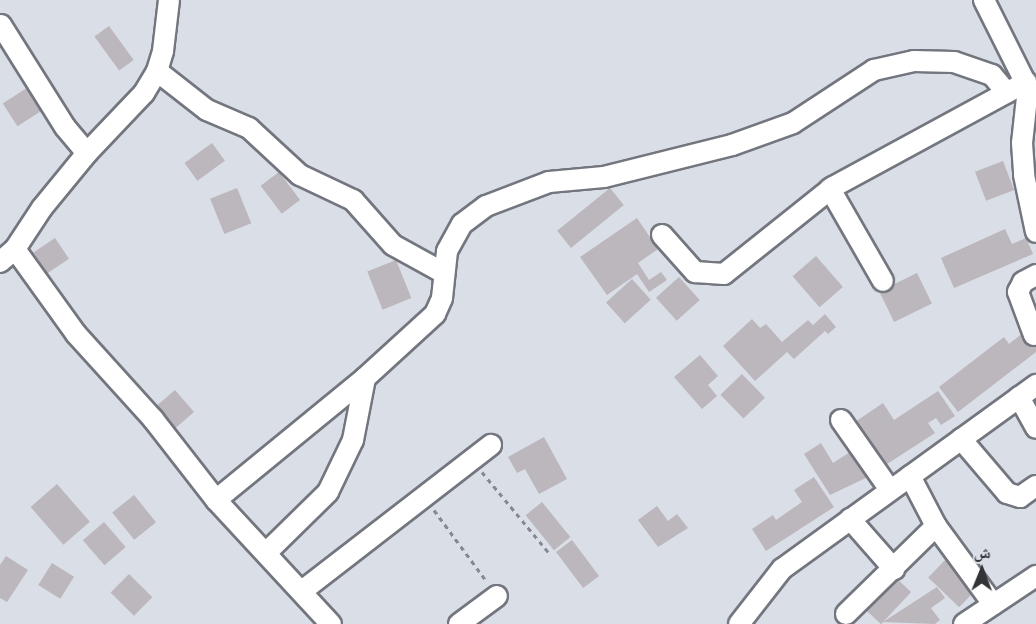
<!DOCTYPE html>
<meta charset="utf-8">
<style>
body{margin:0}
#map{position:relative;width:1036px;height:624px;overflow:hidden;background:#dadee7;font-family:"Open Sans","Noto Naskh Arabic",sans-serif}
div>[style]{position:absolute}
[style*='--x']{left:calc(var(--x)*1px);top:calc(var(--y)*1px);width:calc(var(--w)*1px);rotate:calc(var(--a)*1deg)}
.building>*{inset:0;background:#bcb6bd;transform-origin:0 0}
.path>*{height:3px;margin-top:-1.5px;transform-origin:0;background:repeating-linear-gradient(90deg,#85888e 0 4.5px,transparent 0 9px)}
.roads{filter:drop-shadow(2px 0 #73767e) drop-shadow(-2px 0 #73767e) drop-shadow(0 2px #73767e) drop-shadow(0 -2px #73767e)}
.minor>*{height:20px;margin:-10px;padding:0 10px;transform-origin:10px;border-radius:10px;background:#fff}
span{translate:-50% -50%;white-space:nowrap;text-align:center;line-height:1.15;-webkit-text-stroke:4.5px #dadee7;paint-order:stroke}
.north{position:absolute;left:952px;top:540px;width:60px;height:60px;-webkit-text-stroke:4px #dadee7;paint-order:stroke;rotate:1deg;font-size:16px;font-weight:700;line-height:24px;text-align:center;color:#323437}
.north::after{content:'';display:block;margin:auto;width:21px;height:27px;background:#323437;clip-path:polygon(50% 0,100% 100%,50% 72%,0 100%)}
</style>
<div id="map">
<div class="building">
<i style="left:109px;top:26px;width:42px;height:18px;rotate:54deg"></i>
<i style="left:33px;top:84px;width:27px;height:36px;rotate:57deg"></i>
<i style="left:212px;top:143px;width:22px;height:34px;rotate:54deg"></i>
<i style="left:1003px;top:161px;width:31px;height:30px;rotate:69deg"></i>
<i style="left:279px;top:172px;width:35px;height:23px;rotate:53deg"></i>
<i style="left:237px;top:188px;width:38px;height:29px;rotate:68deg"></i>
<i style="left:610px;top:188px;width:22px;height:68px;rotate:51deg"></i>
<i style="clip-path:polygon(637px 218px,658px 249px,638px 263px,649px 280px,661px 272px,667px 280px,649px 292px,637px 274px,607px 295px,580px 257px)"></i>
<i style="clip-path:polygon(1005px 229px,1012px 244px,1026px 238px,1033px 254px,954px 288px,941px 258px)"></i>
<i style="left:55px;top:238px;width:25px;height:26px;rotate:56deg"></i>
<i style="left:816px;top:256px;width:41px;height:31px;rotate:49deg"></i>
<i style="left:396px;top:260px;width:41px;height:31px;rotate:68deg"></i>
<i style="left:917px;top:273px;width:34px;height:42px;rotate:64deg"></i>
<i style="left:679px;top:277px;width:31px;height:31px;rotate:48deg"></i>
<i style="left:632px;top:279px;width:28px;height:35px;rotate:48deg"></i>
<i style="clip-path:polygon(825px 314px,836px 327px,828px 334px,825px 331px,794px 359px,787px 352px,755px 381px,723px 346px,752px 319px,760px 328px,766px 324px,782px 342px,808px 320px,813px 325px)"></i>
<i style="clip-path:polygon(1028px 329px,1036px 340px,1036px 352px,958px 412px,939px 387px,1004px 337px,1009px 344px)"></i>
<i style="clip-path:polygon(700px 355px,718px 376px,708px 385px,717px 396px,702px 409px,674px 377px)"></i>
<i style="left:742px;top:374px;width:33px;height:30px;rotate:46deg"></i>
<i style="left:175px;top:390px;width:29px;height:28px;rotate:49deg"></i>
<i style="clip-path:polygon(938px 391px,955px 416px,941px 425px,936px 418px,928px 423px,935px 433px,884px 466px,855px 422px,883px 403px,894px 420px)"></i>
<i style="clip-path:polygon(544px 437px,567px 479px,539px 494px,525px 469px,517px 473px,508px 457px)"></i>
<i style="clip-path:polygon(821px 443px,833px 463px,853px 450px,870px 476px,830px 495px,804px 454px)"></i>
<i style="clip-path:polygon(814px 477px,834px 507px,766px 551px,752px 529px,773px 515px,776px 520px,802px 502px,794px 490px)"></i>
<i style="left:57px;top:484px;width:50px;height:35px;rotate:49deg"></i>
<i style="left:134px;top:495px;width:35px;height:28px;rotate:51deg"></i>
<i style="left:542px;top:502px;width:45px;height:21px;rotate:51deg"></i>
<i style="clip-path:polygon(657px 506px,668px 521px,677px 514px,688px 528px,658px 547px,638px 520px)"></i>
<i style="left:104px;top:522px;width:33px;height:28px;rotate:49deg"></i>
<i style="left:572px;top:540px;width:45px;height:20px;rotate:53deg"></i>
<i style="clip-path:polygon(6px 556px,28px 570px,7px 602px,0 598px,0 565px)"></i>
<i style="left:947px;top:558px;width:43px;height:27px;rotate:44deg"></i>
<i style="left:52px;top:563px;width:26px;height:26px;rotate:32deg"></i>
<i style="left:129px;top:574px;width:33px;height:26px;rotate:45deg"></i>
<i style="left:895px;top:577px;width:22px;height:44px;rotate:43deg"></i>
<i style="clip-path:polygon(937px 587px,945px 598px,931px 608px,940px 620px,935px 624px,883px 622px)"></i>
</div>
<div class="path">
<i style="--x:482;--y:472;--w:105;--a:50.4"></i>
<i style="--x:434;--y:510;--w:89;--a:53.6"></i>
</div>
<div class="roads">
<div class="minor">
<i style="--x:984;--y:0;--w:98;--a:63.4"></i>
<i style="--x:1028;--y:88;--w:55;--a:96.2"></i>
<i style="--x:1022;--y:143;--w:32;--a:86"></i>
<i style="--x:1024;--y:175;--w:58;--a:78.1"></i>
<i style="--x:1;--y:25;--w:120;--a:57.9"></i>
<i style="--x:65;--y:127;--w:34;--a:50"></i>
<i style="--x:157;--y:71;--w:63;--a:38"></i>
<i style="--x:207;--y:110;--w:46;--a:23.2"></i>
<i style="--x:249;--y:128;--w:69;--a:42.7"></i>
<i style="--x:300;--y:175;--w:59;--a:25.3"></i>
<i style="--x:353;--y:200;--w:60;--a:48.4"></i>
<i style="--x:393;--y:245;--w:58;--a:28.8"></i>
<i style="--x:830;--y:189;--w:106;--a:60.1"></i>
<i style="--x:662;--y:235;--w:50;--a:48.3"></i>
<i style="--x:695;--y:272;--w:29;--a:4"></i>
<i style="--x:724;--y:274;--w:139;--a:-38.6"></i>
<i style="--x:833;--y:187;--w:220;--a:-28.5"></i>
<i style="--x:15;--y:249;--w:105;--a:54.3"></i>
<i style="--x:76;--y:334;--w:115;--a:47.8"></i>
<i style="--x:153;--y:419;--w:103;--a:52.1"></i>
<i style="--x:216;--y:500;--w:169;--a:47.2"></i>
<i style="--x:0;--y:262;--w:20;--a:-41"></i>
<i style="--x:15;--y:249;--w:49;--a:-56.6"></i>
<i style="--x:42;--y:208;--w:71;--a:-50.7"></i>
<i style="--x:87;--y:153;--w:83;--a:-46.5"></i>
<i style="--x:144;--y:93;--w:26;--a:-59"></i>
<i style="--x:157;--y:71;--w:21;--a:-73"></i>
<i style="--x:163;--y:51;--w:51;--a:-83.3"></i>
<i style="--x:1034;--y:335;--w:46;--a:-110.4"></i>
<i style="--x:1018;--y:292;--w:11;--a:-63"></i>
<i style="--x:1023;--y:282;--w:15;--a:-28"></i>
<i style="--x:1019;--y:397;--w:35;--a:61"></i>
<i style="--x:841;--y:420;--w:85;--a:55"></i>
<i style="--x:961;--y:439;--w:71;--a:49.6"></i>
<i style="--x:1007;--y:493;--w:14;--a:17"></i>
<i style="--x:1020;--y:497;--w:19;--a:-35"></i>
<i style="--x:910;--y:476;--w:56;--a:62.5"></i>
<i style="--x:936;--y:526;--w:97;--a:53.8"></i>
<i style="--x:216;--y:500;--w:193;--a:-39.3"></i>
<i style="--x:365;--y:378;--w:95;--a:-42.4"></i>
<i style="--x:435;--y:314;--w:17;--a:-66"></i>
<i style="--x:442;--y:298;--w:47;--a:-83.9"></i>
<i style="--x:447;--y:251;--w:31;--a:-61"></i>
<i style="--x:462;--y:224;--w:30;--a:-37"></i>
<i style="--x:486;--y:206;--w:67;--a:-20.9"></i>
<i style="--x:549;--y:182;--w:55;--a:-5.2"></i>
<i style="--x:604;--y:177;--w:132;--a:-14"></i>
<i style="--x:732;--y:145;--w:65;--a:-19.8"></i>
<i style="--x:793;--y:123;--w:97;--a:-33.2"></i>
<i style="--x:874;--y:70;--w:41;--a:-12.7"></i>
<i style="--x:914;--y:61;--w:40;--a:1.4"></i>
<i style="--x:954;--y:62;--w:40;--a:18.9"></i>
<i style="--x:992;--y:75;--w:23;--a:50"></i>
<i style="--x:850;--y:519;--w:67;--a:48.7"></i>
<i style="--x:266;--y:553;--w:87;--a:-44.5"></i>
<i style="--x:328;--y:492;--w:58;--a:-64.3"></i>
<i style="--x:353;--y:440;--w:63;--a:-79"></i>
<i style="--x:302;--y:591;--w:239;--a:-37.7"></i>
<i style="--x:846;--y:614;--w:126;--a:-44.4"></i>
<i style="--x:459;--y:624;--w:47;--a:-36.4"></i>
<i style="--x:739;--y:624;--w:70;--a:-52"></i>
<i style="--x:782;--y:569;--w:314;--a:-35.9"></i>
<i style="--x:964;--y:624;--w:87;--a:-33.7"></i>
</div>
</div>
<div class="north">ش</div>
</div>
